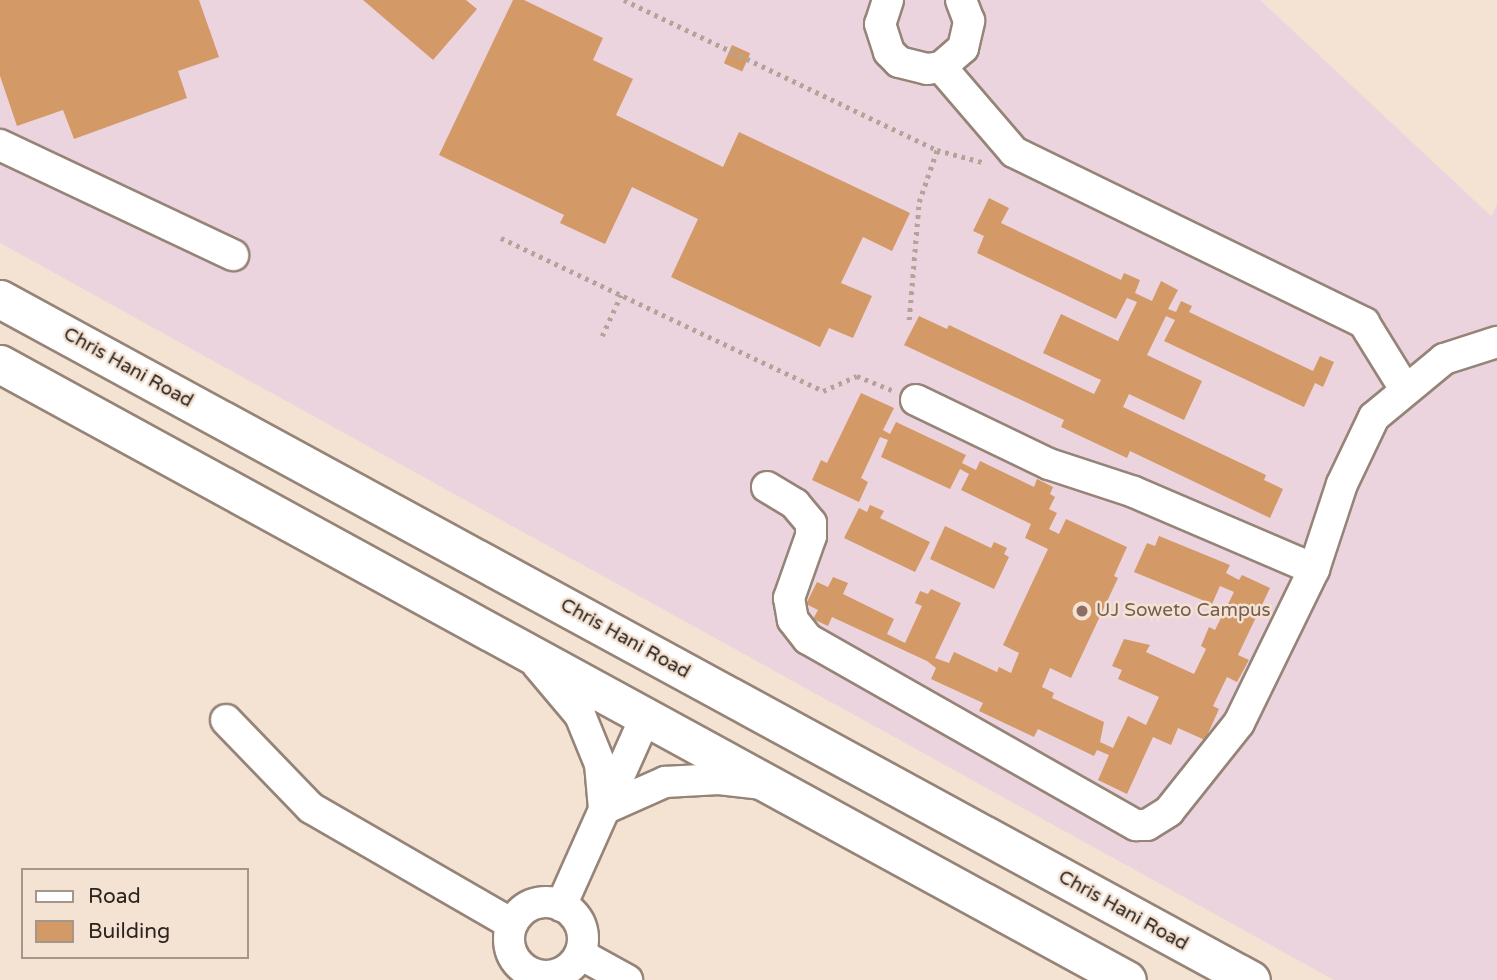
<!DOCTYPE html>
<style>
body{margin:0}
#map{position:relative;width:1497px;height:980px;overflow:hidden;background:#f4e2d3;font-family:"Varela Round",sans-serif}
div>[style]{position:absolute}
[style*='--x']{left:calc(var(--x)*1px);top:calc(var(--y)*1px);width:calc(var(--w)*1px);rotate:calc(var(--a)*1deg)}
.education>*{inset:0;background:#ecd4df}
.building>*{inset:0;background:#d39966;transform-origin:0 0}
.path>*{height:4.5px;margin-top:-2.25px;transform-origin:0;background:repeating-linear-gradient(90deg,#b3a499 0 3.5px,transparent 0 8.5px)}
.roads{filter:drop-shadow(2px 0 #958477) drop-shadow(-2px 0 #958477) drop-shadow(0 2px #958477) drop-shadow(0 -2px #958477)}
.minor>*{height:30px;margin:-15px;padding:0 15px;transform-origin:15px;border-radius:15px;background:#fff}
.minor>.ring{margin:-15px;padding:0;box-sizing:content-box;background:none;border:30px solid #fff;border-radius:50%}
.major>*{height:37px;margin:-18.5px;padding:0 18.5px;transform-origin:18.5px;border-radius:18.5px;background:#fff}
.dots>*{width:19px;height:19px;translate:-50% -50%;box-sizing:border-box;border:4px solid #f4e2d3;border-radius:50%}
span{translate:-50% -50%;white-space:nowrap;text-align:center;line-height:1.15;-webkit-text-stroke:5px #f4e2d3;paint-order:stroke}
.street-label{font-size:19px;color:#2b241f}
.education-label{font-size:19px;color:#785e54}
.left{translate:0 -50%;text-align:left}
.legend{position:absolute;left:21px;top:868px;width:228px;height:91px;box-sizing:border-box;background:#f4e2d3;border:2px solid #a4968b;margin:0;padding:9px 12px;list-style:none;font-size:21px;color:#2b241f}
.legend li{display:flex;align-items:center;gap:14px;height:35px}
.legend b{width:35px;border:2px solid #a4968b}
</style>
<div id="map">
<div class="education">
<i style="clip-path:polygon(0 0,1260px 0,1491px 216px,1497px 205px,1497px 980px,1334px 980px,0 243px)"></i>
</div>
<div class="building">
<i style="clip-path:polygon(0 0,199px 0,219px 57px,178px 71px,187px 98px,74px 139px,63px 110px,17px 126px,0 76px)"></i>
<i style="clip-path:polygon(363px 0,466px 0,477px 9px,433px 60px)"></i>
<i style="clip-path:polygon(513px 0,524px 0,603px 38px,593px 60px,633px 79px,616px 115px,723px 167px,739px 132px,910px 213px,892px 251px,863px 237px,841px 283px,872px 296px,853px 338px,829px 328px,820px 347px,671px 277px,698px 219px,632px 187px,605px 244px,560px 223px,564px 215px,439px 155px)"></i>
<i style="left:732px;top:45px;width:20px;height:20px;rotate:24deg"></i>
<i style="clip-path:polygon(989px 198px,1009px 208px,1001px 223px,1121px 280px,1124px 273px,1140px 280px,1135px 293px,1152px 301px,1161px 281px,1178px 290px,1168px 309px,1176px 312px,1181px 301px,1192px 306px,1189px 312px,1313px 371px,1320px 356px,1334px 362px,1323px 387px,1315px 383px,1304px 407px,1164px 341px,1175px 320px,1166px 316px,1147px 355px,1202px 381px,1184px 420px,1129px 394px,1123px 407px,1266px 475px,1264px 480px,1283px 489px,1270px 518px,1130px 451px,1127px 458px,1061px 427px,1064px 420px,904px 345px,919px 316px,947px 329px,949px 325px,1094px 394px,1101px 380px,1043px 353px,1061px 314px,1118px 341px,1137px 302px,1127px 298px,1116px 319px,977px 253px,984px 236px,973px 231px)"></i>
<i style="clip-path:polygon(861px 393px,894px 408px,883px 430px,890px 434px,896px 422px,966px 455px,962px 463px,976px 470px,980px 461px,1034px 487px,1037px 479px,1053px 487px,1050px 494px,1055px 497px,1049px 509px,1057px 513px,1049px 529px,1059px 534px,1066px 519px,1127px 547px,1114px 576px,1118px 578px,1071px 678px,1050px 668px,1042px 687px,1054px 693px,1052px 698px,1104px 722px,1100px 742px,1113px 748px,1128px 716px,1146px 725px,1159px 697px,1118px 679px,1122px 670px,1112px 666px,1124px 639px,1150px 645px,1146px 652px,1194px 674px,1206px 649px,1201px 646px,1209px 627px,1215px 630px,1234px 592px,1220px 586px,1212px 604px,1134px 572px,1147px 543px,1155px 546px,1159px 536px,1230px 565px,1226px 573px,1239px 580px,1242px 575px,1270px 588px,1238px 655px,1249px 660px,1237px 682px,1227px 677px,1213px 706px,1219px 709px,1205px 740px,1178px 728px,1171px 745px,1153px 737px,1127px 794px,1098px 780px,1109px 755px,1097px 750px,1094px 756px,1038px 729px,1034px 737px,979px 711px,983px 703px,931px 679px,936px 668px,927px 661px,832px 617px,828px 626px,813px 619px,818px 610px,806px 604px,817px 582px,828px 587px,833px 577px,848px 583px,843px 594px,894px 619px,887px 634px,905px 643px,922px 606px,915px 603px,920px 591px,928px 594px,931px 589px,961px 603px,935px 658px,949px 663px,954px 652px,997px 672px,999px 667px,1011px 673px,1019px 653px,1003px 645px,1048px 549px,1025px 538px,1031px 524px,961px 490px,969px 474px,960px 469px,950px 489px,881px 457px,888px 440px,880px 437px,861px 478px,868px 482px,859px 502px,812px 480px,821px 460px,827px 463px)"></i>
<i style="clip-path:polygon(870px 505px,884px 511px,880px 518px,930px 542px,915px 572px,844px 538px,859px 508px,867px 512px)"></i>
<i style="clip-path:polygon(945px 526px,991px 548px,994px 542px,1007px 548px,1004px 554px,1009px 557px,994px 589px,930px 559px)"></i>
</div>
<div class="path">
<i style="--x:624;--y:0;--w:347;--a:25.6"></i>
<i style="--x:937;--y:150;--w:51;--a:14.9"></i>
<i style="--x:501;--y:238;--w:357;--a:25.4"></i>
<i style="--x:823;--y:391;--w:37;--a:-24"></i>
<i style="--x:857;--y:376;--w:40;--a:22"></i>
<i style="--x:909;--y:320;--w:118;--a:-85.2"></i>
<i style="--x:919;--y:202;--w:55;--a:-70.9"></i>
<i style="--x:602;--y:336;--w:45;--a:-65.1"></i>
</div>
<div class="roads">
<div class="minor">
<i style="--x:888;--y:0;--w:25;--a:108"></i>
<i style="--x:880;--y:24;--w:29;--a:72"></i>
<i style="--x:889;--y:52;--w:14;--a:45"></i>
<i style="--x:899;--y:62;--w:29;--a:14"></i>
<i style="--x:927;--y:69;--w:14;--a:-8"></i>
<i style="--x:941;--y:67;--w:29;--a:-41"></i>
<i style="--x:963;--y:48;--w:28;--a:-77"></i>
<i style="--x:969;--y:21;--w:22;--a:-111"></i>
<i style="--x:941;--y:67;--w:112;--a:49.3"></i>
<i style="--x:1014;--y:152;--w:390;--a:26"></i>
<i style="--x:1364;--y:323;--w:78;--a:58.2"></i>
<i style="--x:0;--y:145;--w:258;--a:25.3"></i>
<i style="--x:916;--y:400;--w:148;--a:25.7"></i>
<i style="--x:1049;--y:464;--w:89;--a:18.2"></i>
<i style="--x:1134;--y:492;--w:196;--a:23.2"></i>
<i style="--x:767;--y:487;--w:33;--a:31"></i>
<i style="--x:795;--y:504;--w:25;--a:50"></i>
<i style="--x:811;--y:523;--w:13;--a:90"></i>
<i style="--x:811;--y:536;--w:66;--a:109.5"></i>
<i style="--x:789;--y:598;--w:22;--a:80"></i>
<i style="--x:793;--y:620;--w:24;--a:52"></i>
<i style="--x:808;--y:639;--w:377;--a:29.6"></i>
<i style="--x:1136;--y:825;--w:11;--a:0"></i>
<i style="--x:1147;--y:825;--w:26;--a:-32"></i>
<i style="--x:1169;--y:811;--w:112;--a:-51.5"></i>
<i style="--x:1239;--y:723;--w:171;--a:-64"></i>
<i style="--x:1314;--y:569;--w:89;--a:-71.8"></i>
<i style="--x:1342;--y:484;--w:74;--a:-64.5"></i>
<i style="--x:1374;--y:417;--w:91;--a:-39.6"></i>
<i style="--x:1444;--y:359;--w:56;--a:-17.8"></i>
<i style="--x:537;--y:664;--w:67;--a:49.9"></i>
<i style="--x:580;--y:715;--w:53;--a:67.8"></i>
<i style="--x:600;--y:764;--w:45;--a:84.9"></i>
<i style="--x:604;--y:809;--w:67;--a:-23.9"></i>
<i style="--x:665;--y:782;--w:54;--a:-3.2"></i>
<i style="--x:719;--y:779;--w:42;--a:6.8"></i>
<i style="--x:226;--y:720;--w:122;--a:46"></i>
<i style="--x:311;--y:808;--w:232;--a:30"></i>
<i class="ring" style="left:509px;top:902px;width:44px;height:44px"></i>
<i style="--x:561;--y:906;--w:206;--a:-65.9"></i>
<i style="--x:580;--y:954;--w:54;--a:29"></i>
</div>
<div class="major">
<i style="--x:0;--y:299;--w:1424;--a:28.56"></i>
<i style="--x:0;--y:364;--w:1284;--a:28.66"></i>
</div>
</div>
<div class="dots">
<i style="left:1082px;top:611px;background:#8d6e63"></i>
</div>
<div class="street-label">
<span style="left:128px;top:368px;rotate:29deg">Chris Hani Road</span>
<span style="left:625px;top:639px;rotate:29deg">Chris Hani Road</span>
<span style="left:1123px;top:911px;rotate:29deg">Chris Hani Road</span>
</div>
<div class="education-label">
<span class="left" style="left:1096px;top:611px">UJ Soweto Campus</span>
</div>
<ul class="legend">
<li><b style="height:9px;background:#fff"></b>Road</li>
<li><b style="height:19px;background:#d39966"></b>Building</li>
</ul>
</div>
